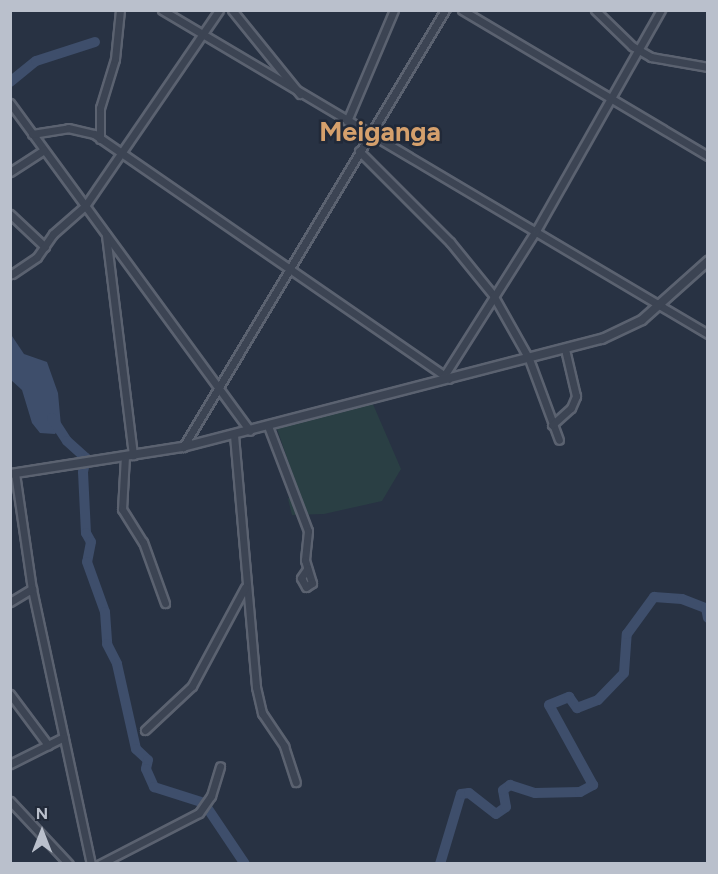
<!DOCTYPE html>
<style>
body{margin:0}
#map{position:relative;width:718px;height:874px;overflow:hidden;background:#283243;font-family:Figtree,sans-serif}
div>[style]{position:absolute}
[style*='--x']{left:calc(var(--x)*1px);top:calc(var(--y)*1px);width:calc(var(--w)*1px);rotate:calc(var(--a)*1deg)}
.green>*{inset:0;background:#2a3f44}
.water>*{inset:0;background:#3e4e6b}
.river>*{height:10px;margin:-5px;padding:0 5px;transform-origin:5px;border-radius:5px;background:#3e4e6b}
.roads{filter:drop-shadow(2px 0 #5b6270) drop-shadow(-2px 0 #5b6270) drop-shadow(0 2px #5b6270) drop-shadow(0 -2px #5b6270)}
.minor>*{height:7px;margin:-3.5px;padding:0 3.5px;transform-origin:3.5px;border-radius:3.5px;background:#3c4453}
.tertiary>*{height:8px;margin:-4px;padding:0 4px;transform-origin:4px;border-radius:4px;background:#3c4453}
span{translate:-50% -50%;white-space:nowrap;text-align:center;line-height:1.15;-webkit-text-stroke:5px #212938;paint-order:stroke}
.town-label{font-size:27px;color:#d5a06c;font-weight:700}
.frame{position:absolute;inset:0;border:12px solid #bac0cc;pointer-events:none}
.north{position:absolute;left:12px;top:802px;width:60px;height:60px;-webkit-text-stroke:4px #212938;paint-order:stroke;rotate:0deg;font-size:16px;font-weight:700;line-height:24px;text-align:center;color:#bac0cc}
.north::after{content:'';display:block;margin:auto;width:21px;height:27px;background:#bac0cc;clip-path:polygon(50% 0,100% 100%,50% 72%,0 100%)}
</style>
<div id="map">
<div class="green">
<i style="clip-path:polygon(369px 395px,401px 469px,382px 501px,324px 514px,292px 515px,288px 499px,297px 487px,274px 420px)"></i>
</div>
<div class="water">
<i style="clip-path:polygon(10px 333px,24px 354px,47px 362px,58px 393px,61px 426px,55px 434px,40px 433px,32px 423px,22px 390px,11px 380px)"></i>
</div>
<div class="river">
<i style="--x:10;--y:82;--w:33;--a:-39"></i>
<i style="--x:36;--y:61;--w:62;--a:-17.9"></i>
<i style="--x:52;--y:418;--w:27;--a:57"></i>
<i style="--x:67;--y:441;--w:25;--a:42"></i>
<i style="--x:86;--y:458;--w:14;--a:102"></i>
<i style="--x:83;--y:472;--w:61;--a:87.2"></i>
<i style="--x:86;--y:533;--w:10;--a:61"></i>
<i style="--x:91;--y:542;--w:20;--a:101"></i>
<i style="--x:87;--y:562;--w:53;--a:70.2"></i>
<i style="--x:105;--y:612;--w:32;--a:86"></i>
<i style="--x:107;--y:644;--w:22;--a:63"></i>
<i style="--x:117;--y:664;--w:87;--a:77.4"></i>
<i style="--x:136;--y:749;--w:16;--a:43"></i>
<i style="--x:148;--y:760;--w:9;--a:103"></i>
<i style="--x:146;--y:769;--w:20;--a:66"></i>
<i style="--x:154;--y:787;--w:52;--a:17.7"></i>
<i style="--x:204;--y:803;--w:73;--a:56.1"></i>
<i style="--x:440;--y:864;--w:73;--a:-73.3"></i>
<i style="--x:461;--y:794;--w:8;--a:-7"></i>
<i style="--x:469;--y:793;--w:34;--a:38"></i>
<i style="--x:496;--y:814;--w:12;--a:-35"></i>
<i style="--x:506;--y:807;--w:17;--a:-100"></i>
<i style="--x:503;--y:790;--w:9;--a:-36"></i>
<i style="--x:510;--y:785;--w:26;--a:18"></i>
<i style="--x:535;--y:793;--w:45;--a:-1.3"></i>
<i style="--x:580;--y:792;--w:15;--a:-28"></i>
<i style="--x:593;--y:785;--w:91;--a:-118.8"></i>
<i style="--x:549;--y:705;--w:22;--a:-22"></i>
<i style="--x:569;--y:697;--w:14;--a:54"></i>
<i style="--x:577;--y:708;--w:22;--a:-21"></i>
<i style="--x:598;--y:700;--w:37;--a:-46"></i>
<i style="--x:624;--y:673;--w:39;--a:-86"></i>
<i style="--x:627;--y:634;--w:46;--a:-53.9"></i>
<i style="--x:654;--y:597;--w:28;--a:4"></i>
<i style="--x:682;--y:599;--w:26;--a:21"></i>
<i style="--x:706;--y:608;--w:10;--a:79"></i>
</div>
<div class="roads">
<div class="minor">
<i style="--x:162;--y:10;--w:635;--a:30.69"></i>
<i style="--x:232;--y:10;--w:108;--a:51"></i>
<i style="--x:462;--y:10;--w:286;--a:30.7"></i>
<i style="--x:595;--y:10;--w:52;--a:44.2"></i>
<i style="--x:632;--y:46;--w:22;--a:30"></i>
<i style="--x:651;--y:57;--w:58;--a:10"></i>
<i style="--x:10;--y:103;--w:406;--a:53.8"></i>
<i style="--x:347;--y:121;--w:121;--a:-67.1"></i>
<i style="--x:32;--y:134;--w:36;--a:-9"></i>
<i style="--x:68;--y:128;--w:27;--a:13"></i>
<i style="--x:94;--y:134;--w:431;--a:34.6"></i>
<i style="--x:100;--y:139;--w:31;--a:-90"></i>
<i style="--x:100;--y:108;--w:51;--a:-73"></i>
<i style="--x:115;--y:59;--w:49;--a:-84.2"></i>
<i style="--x:359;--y:151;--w:129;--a:45"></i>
<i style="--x:450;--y:242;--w:68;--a:50.9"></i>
<i style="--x:493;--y:295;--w:73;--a:60.6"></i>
<i style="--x:529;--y:359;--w:86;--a:69.7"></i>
<i style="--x:10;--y:172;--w:40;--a:-32.9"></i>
<i style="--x:10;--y:214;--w:48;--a:43.3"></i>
<i style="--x:106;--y:235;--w:222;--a:83"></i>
<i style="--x:12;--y:274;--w:30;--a:-34"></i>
<i style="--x:37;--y:257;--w:28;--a:-55"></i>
<i style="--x:53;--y:234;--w:43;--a:-41.2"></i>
<i style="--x:85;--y:206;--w:237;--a:-55.6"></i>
<i style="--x:444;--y:376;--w:174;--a:-57.7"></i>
<i style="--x:537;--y:229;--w:252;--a:-60.5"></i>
<i style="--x:552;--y:425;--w:25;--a:-42"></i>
<i style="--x:571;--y:408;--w:13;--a:-67"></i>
<i style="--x:576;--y:396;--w:48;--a:-103.2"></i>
<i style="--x:268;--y:426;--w:112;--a:69.1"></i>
<i style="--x:308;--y:531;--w:29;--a:96"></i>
<i style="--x:305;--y:560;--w:24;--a:73"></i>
<i style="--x:312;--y:583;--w:7;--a:146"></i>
<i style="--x:306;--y:587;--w:10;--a:-119"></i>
<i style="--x:301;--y:578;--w:11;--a:-56"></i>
<i style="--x:234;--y:435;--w:253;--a:85"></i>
<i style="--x:256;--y:687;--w:27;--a:77"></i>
<i style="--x:262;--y:713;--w:40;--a:56"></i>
<i style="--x:284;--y:746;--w:38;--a:72"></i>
<i style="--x:183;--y:447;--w:510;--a:-59.06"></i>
<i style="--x:125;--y:456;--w:53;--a:93.2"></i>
<i style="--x:122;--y:509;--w:39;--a:58"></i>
<i style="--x:143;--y:542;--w:65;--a:70.2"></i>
<i style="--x:15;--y:473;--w:117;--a:81.7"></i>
<i style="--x:32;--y:589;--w:281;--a:77.9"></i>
<i style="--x:10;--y:602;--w:26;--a:-31"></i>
<i style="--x:10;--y:694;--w:64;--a:53.3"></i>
<i style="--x:145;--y:730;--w:64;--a:-43.1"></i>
<i style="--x:192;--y:686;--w:112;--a:-61.8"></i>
<i style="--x:10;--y:764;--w:60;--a:-26.6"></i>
<i style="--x:10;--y:801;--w:86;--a:46.9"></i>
<i style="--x:100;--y:864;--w:111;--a:-27.3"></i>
<i style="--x:199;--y:813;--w:21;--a:-55"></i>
<i style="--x:211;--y:796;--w:31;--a:-73"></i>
</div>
<div class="tertiary">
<i style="--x:10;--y:474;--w:175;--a:-8.9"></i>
<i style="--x:183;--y:447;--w:433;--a:-14.5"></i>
<i style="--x:602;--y:339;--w:44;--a:-25.4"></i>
<i style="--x:642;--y:320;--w:89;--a:-41.8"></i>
</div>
</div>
<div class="town-label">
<span style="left:380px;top:132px">Meiganga</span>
</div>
<div class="frame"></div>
<div class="north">N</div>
</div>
